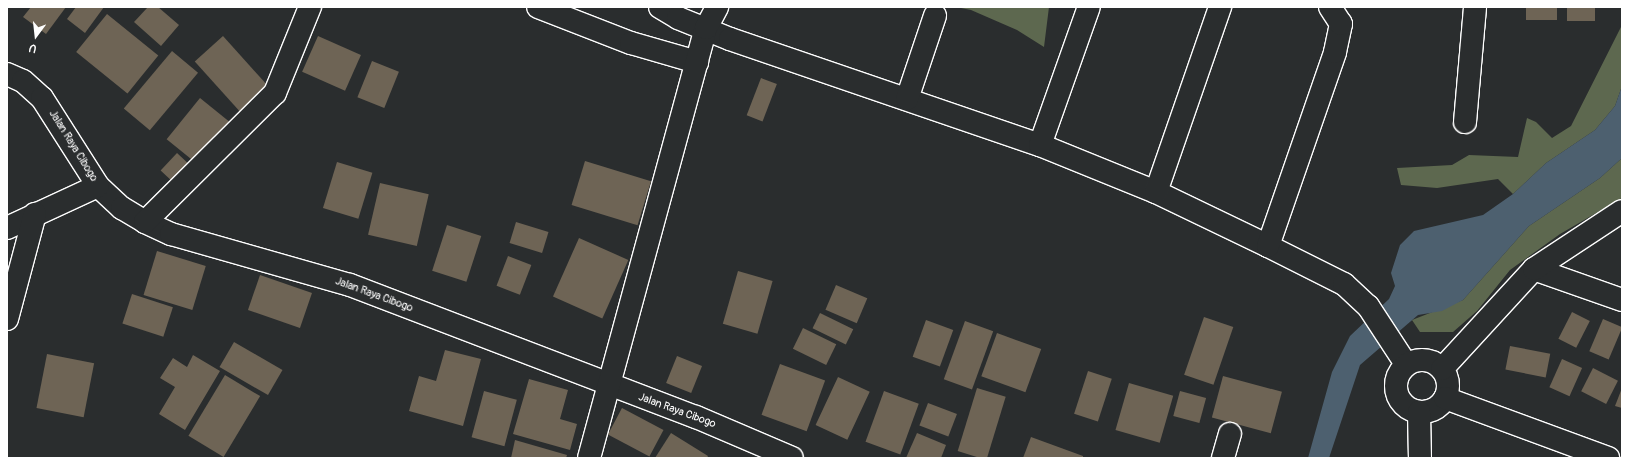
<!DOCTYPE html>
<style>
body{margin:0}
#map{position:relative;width:1629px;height:465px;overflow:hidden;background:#2a2d2e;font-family:Pangolin,sans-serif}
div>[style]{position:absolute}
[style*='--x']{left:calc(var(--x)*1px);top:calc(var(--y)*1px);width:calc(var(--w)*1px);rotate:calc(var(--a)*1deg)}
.green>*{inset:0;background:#5d684f}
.water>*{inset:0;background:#4d606f}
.building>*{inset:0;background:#6e6455;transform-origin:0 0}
.roads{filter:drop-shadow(1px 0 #fff) drop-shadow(-1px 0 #fff) drop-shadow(0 1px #fff) drop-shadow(0 -1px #fff)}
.minor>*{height:22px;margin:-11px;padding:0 11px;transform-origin:11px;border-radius:11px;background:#2a2d2e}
.minor>.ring{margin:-11px;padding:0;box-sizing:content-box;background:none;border:22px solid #2a2d2e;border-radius:50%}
span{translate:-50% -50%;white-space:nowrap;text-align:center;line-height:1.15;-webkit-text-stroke:3px #2a2d2e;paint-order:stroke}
.street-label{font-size:11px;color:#fff}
.frame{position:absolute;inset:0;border:8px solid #fff;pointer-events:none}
.north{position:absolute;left:16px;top:16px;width:40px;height:40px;-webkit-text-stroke:3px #2a2d2e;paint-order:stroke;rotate:195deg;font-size:11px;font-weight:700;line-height:16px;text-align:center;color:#fff}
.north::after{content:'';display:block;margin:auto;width:14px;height:18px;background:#fff;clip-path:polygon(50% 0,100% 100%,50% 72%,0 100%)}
</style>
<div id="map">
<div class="green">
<i style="clip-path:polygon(956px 7px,1049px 7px,1044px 47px,1017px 30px,971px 10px)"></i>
<i style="clip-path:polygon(1622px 25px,1622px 86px,1615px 106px,1595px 130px,1546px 163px,1513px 194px,1498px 179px,1437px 188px,1401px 185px,1397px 168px,1452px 165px,1469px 155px,1518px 157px,1527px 118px,1536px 122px,1552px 138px,1571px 126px)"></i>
<i style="clip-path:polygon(1622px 158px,1622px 198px,1560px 234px,1510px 270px,1477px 311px,1453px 332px,1420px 332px,1412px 320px,1463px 300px,1529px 226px,1600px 178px)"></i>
</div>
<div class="water">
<i style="clip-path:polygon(1622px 86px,1622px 158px,1600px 178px,1529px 226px,1463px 300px,1442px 311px,1418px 315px,1360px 365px,1329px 458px,1308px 458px,1332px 372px,1350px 336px,1389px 299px,1395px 286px,1391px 273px,1400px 245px,1414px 231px,1483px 215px,1513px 194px,1546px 163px,1595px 130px,1615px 106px)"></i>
</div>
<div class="building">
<i style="clip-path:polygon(31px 7px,66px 7px,46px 34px,23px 17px)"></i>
<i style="clip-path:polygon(76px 7px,104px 7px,85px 33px,67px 19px)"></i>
<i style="clip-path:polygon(148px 7px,158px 7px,179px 25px,161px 46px,134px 22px)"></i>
<i style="left:1526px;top:7px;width:31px;height:13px"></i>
<i style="left:1567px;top:7px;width:28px;height:14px"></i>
<i style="left:107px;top:14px;width:66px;height:49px;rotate:39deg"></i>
<i style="left:223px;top:36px;width:69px;height:38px;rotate:48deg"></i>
<i style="left:318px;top:36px;width:47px;height:39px;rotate:24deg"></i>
<i style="left:172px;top:51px;width:34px;height:75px;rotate:40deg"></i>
<i style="left:372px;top:61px;width:29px;height:39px;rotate:22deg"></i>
<i style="left:761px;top:78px;width:17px;height:40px;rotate:21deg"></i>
<i style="left:200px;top:98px;width:41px;height:53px;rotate:39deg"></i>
<i style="left:177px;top:153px;width:22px;height:24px;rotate:43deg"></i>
<i style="left:585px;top:161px;width:69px;height:46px;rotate:17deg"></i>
<i style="left:337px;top:162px;width:37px;height:48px;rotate:17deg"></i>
<i style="left:380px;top:183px;width:50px;height:53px;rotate:13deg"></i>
<i style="left:516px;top:222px;width:34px;height:22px;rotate:17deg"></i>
<i style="left:447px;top:225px;width:36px;height:48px;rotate:18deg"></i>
<i style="left:579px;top:238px;width:54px;height:64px;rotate:24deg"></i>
<i style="left:157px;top:251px;width:51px;height:46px;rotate:17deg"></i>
<i style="left:508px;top:256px;width:25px;height:32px;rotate:21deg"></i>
<i style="left:738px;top:271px;width:36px;height:55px;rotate:16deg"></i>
<i style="left:260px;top:275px;width:55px;height:37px;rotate:19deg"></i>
<i style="left:836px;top:285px;width:34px;height:27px;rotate:23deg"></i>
<i style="left:132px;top:294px;width:43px;height:31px;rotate:18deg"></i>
<i style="left:1572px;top:312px;width:20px;height:30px;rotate:27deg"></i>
<i style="left:820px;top:313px;width:37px;height:17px;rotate:26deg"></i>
<i style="left:1204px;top:317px;width:31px;height:61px;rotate:19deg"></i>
<i style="left:1603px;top:319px;width:21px;height:35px;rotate:23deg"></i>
<i style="left:926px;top:320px;width:29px;height:39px;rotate:20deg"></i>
<i style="left:965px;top:321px;width:30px;height:62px;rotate:20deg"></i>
<i style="left:803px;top:328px;width:37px;height:23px;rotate:26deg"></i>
<i style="left:997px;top:333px;width:47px;height:46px;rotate:20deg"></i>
<i style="left:234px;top:342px;width:56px;height:29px;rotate:30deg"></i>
<i style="left:1510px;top:346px;width:41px;height:24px;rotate:11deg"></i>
<i style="clip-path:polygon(445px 350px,481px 359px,463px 426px,409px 411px,419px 376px,436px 381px)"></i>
<i style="left:47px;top:354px;width:48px;height:55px;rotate:11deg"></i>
<i style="clip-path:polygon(193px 355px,220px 371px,185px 430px,159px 414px,175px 387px,160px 378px,173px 358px,187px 367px)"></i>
<i style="left:677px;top:356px;width:27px;height:29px;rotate:22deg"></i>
<i style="left:1562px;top:359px;width:22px;height:31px;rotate:24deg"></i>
<i style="left:780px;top:364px;width:48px;height:54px;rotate:20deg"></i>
<i style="left:1593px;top:368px;width:28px;height:26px;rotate:27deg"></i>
<i style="left:1088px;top:371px;width:25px;height:45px;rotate:18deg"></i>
<i style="left:225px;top:375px;width:41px;height:71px;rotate:31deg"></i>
<i style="left:1223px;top:376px;width:61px;height:43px;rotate:15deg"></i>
<i style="left:838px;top:377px;width:35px;height:53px;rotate:25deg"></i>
<i style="clip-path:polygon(529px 379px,568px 390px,560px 419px,577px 424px,570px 450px,513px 434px)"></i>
<i style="left:1129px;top:383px;width:46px;height:49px;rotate:16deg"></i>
<i style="left:977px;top:388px;width:30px;height:66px;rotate:17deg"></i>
<i style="clip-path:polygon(1622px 388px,1622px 408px,1615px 406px)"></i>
<i style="left:484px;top:391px;width:34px;height:48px;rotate:15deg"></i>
<i style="left:884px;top:391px;width:37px;height:54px;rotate:20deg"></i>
<i style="left:1180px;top:391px;width:27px;height:26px;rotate:15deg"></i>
<i style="left:928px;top:403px;width:31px;height:24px;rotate:21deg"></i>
<i style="left:622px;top:408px;width:47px;height:30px;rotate:28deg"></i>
<i style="clip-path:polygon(671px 433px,708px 456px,707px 458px,655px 458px)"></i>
<i style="clip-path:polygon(917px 433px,946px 445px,941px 458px,906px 458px)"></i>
<i style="clip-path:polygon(1031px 437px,1083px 456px,1083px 458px,1023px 458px)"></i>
<i style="clip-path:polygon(515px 440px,567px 455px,566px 458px,511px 458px)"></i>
</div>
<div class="roads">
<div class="minor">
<i style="--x:538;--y:7;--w:100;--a:21.2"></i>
<i style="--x:631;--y:43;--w:69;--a:16.1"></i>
<i style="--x:660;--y:7;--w:21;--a:31"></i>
<i style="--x:678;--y:18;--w:56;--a:22"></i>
<i style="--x:730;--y:39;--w:328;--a:18.9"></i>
<i style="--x:1040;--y:145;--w:125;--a:22.1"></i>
<i style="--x:1156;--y:192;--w:124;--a:25.7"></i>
<i style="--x:1268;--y:246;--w:85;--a:26.6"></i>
<i style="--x:1344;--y:284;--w:33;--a:43"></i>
<i style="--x:1368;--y:306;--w:69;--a:56.8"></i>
<i style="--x:7;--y:74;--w:17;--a:24"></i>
<i style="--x:23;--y:81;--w:25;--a:42"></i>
<i style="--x:42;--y:98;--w:104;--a:57.5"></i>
<i style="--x:98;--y:186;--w:33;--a:43"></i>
<i style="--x:122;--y:208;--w:27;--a:31"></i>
<i style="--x:145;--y:222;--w:29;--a:25"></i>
<i style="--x:171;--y:234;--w:186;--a:15.9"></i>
<i style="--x:350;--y:285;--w:370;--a:20.9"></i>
<i style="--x:696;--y:417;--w:104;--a:23.1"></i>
<i style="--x:907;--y:99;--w:88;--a:-71.4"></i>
<i style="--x:1465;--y:122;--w:115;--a:-85"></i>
<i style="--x:1040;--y:145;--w:146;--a:-70.5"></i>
<i style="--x:1156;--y:192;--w:196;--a:-70.9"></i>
<i style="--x:145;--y:222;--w:183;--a:-44.8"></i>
<i style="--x:275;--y:93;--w:93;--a:-67.9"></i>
<i style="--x:7;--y:228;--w:100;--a:-24.8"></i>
<i style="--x:1268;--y:246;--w:205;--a:-70.9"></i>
<i style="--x:1335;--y:52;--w:29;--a:-78"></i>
<i style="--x:1341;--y:24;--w:20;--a:-123"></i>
<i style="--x:1534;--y:269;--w:93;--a:19.4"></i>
<i style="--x:7;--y:319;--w:109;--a:-75.1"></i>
<i class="ring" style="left:1396px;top:360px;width:30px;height:30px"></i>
<i style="--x:1442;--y:369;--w:136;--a:-47.4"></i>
<i style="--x:1534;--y:269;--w:105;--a:-33.4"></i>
<i style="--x:1445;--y:398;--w:174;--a:20.2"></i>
<i style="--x:1419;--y:412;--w:46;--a:88.8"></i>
<i style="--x:589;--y:458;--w:446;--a:-74.8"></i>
<i style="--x:706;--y:28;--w:24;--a:-62"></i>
<i style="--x:1223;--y:458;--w:25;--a:-74"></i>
</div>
</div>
<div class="street-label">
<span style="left:73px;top:146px;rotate:58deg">Jalan Raya Cibogo</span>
<span style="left:374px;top:295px;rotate:20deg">Jalan Raya Cibogo</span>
<span style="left:677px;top:411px;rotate:20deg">Jalan Raya Cibogo</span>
</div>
<div class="frame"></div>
<div class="north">U</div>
</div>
